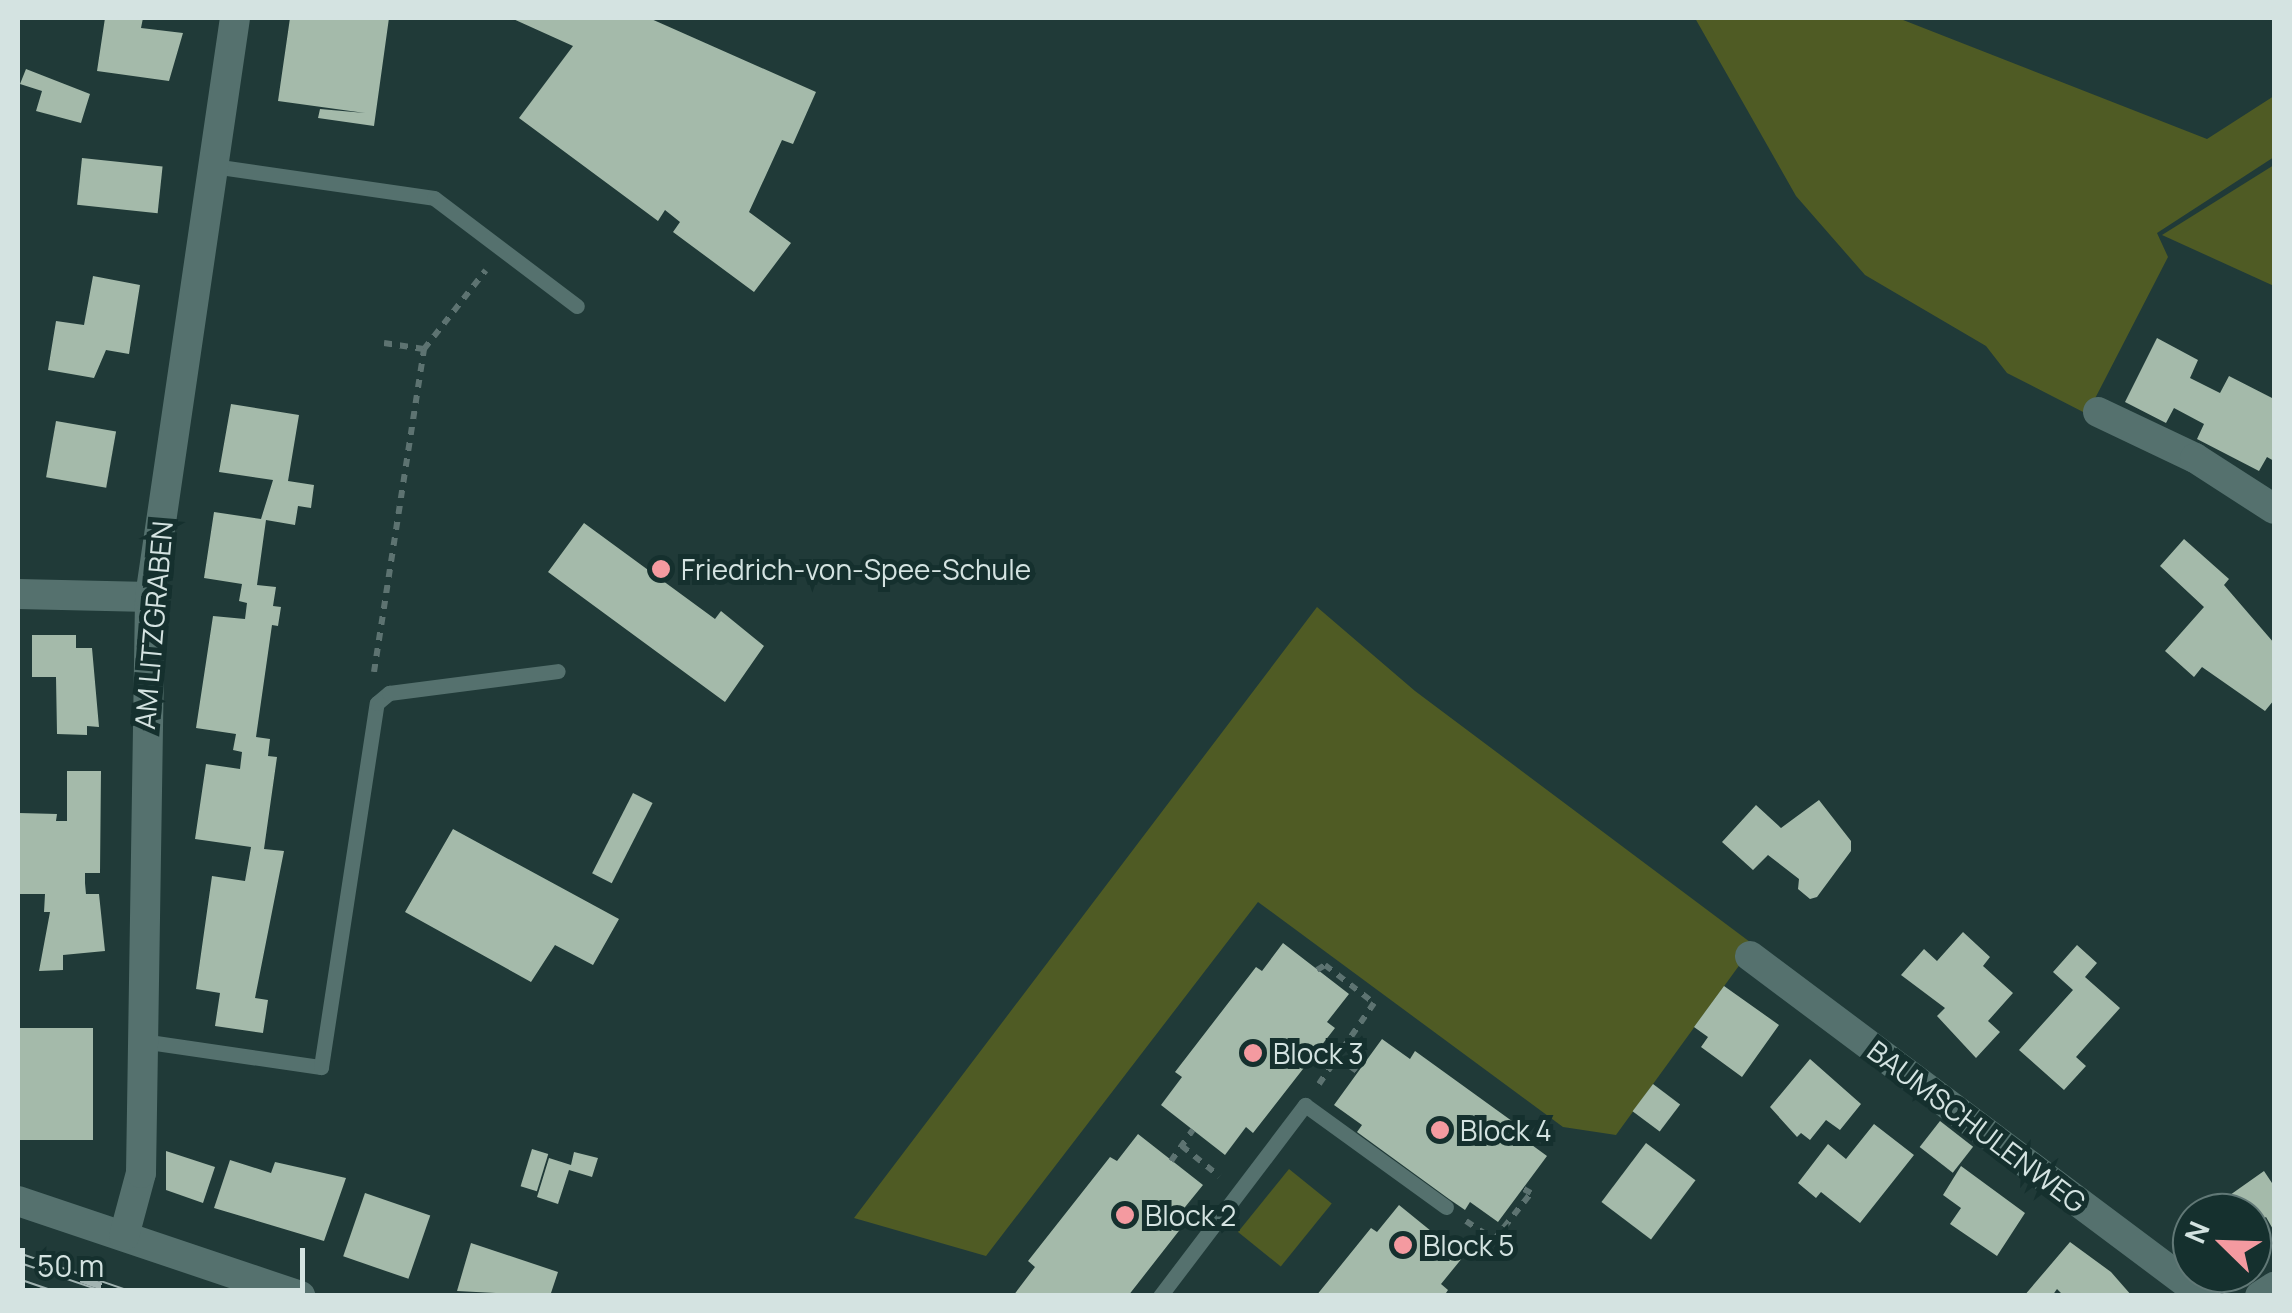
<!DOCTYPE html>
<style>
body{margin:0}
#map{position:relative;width:2292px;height:1313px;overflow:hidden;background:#203a38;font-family:Manrope,sans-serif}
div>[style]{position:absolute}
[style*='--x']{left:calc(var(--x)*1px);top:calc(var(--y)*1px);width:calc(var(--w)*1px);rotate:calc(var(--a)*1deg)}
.green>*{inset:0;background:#4f5b24;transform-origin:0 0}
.building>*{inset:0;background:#a4baaa;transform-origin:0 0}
.path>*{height:6px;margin-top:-3px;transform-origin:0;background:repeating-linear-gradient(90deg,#5d7371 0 8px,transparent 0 16px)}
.service>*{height:15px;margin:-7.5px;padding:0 7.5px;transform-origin:7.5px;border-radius:7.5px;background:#55716e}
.minor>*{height:30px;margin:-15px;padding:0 15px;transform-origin:15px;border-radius:15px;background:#55716e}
.rail>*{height:11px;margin-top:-5.5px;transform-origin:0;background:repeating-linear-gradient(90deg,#15302e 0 22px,#a2b4b2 0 44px);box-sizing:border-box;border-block:2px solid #a2b4b2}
.dots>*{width:28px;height:28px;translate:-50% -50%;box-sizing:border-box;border:5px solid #15302e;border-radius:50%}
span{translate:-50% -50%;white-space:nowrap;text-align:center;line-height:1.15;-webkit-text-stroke:10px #15302e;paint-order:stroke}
.poi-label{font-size:28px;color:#d4e3e1}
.left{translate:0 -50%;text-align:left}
.street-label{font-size:28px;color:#d4e3e1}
.frame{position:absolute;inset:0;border:20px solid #d4e3e1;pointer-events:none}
.north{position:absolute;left:2172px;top:1193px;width:100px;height:100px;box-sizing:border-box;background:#15302e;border:2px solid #617876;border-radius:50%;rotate:293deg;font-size:28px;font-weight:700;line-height:40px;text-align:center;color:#d4e3e1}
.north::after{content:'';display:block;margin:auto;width:35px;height:45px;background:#f49aa0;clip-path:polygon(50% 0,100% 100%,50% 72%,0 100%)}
.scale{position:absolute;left:20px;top:1248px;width:285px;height:45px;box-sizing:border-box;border:5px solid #d4e3e1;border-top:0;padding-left:12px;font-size:30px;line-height:35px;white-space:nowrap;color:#d4e3e1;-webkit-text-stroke:8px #15302e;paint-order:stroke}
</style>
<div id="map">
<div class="green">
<i style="clip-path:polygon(1695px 18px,1898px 18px,2207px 139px,2274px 96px,2274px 157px,2157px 233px,2168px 257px,2087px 414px,2007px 373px,1986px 346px,1865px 275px,1796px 196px)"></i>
<i style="clip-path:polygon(2274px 165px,2274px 286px,2162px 235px)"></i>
<i style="clip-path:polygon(1317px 607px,1415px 691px,1754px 945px,1616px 1135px,1563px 1127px,1258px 902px,986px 1256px,854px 1218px)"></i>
<i style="left:1289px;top:1169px;width:55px;height:81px;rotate:39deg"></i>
</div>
<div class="building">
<i style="clip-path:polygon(105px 18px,143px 18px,141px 28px,183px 33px,169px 81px,97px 71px)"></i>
<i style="clip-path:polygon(290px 18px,389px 18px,374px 126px,318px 118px,320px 109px,365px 113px,278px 101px)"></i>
<i style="clip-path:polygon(511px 18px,649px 18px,816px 92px,793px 144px,782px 140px,749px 212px,791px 243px,754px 292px,673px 232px,680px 222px,665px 210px,658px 221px,519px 118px,573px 46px)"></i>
<i style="clip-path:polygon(26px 69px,90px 94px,81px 123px,36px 111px,42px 91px,20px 84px)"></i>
<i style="left:82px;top:158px;width:81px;height:47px;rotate:6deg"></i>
<i style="clip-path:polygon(93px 276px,140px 285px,129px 354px,106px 350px,94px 378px,48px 370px,56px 321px,84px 325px)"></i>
<i style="clip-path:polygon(2157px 338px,2198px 360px,2190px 378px,2220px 393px,2229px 376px,2274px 399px,2274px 461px,2267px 457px,2259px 471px,2197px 439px,2204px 424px,2174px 408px,2166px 423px,2125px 402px)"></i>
<i style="clip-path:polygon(231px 404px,299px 415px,288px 481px,314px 485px,311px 508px,298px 506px,295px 525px,266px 520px,257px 585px,276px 587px,273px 606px,281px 607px,278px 626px,272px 625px,256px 737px,270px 739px,268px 756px,277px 757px,264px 849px,284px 851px,255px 998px,268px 1000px,263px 1033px,215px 1026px,220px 993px,196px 989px,212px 876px,245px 881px,251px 847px,195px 839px,206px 764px,240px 769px,242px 752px,233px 750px,236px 734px,196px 728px,213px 616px,245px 619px,247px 603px,239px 601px,242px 584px,204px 578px,214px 512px,261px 519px,273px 480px,219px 472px)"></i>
<i style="left:56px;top:421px;width:61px;height:57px;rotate:10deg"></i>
<i style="clip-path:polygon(584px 523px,715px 619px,721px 611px,764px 646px,725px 702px,548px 572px)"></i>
<i style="clip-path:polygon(2184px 539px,2229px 579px,2224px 585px,2274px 643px,2274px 700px,2265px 711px,2202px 667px,2194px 677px,2165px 651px,2204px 607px,2160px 566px)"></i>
<i style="clip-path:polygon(32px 635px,76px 635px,76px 648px,92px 648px,99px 727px,87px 726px,87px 735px,57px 734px,56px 677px,32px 677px)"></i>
<i style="clip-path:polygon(67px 771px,101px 771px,100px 873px,85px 873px,85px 883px,86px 894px,99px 894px,105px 951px,63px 955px,63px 970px,39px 971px,50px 912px,44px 912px,45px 894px,18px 894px,19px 813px,57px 814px,56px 821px,67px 821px)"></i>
<i style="left:633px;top:793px;width:22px;height:90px;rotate:27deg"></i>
<i style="clip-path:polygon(1819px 800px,1851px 841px,1851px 851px,1817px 897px,1810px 899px,1798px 889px,1799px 879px,1768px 855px,1753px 870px,1722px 842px,1756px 805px,1781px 828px)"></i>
<i style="clip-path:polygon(453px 829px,619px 919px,593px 965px,555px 945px,531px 982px,405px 912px)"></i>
<i style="clip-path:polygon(1963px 932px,1990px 957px,1983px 966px,2013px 993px,1988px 1021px,2000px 1032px,1976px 1058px,1937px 1016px,1945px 1008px,1901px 975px,1924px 949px,1937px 961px)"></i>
<i style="clip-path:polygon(1283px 943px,1349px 994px,1327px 1022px,1335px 1028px,1253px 1133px,1246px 1127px,1225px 1155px,1161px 1105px,1182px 1077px,1175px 1072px,1256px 967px,1262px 971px)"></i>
<i style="clip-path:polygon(2077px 945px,2097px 963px,2085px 977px,2120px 1008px,2076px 1057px,2086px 1066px,2064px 1090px,2019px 1050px,2073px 990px,2053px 972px)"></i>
<i style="clip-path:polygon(1724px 986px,1779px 1025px,1742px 1077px,1701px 1047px,1708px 1037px,1694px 1027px)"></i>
<i style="left:19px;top:1028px;width:74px;height:112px"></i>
<i style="clip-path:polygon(1382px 1039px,1410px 1059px,1415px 1051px,1523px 1129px,1518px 1135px,1547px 1156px,1498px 1222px,1470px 1202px,1465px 1210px,1449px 1199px,1357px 1132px,1362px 1125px,1334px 1105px)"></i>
<i style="clip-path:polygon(1810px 1059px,1861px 1104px,1840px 1130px,1826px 1120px,1810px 1140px,1801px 1133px,1797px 1137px,1770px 1107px)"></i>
<i style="left:1653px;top:1084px;width:34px;height:34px;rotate:37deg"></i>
<i style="left:1940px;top:1121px;width:42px;height:33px;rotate:38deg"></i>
<i style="clip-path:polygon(1874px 1124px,1914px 1155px,1860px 1223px,1821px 1192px,1816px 1198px,1798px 1183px,1828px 1144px,1846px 1159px)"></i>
<i style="clip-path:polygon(1138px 1134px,1203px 1185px,1181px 1212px,1189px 1218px,1128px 1296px,1013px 1296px,1035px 1267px,1028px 1261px,1110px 1157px,1117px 1161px)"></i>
<i style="left:1646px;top:1143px;width:62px;height:74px;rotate:37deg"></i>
<i style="left:532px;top:1149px;width:17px;height:39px;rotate:17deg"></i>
<i style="clip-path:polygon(166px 1151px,215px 1167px,203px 1203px,166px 1190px)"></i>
<i style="clip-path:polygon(574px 1152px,598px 1158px,592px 1177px,569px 1170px,558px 1204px,537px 1197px,549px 1158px,571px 1165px)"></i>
<i style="clip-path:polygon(230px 1160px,271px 1173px,275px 1162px,346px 1178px,324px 1241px,214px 1208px)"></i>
<i style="clip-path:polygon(1961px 1166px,2025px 1213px,1997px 1256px,1950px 1224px,1961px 1208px,1943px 1195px)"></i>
<i style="clip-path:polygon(2264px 1171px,2274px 1186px,2274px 1231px,2266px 1217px,2252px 1226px,2252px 1213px,2242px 1213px,2230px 1195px)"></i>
<i style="left:365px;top:1193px;width:69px;height:67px;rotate:19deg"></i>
<i style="clip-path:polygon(1399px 1205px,1463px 1257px,1441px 1284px,1448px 1290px,1444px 1296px,1316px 1296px,1371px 1228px,1377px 1232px)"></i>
<i style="clip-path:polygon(2070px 1242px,2111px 1272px,2132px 1296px,2064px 1296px,2057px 1289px,2052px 1296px,2024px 1296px)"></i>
<i style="clip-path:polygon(471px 1243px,558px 1272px,550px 1296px,457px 1291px)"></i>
</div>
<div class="path">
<i style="--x:384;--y:343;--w:40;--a:8.5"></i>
<i style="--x:374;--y:672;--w:327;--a:-81.2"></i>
<i style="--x:424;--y:349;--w:100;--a:-51.9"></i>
<i style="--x:1317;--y:970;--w:9;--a:-32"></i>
<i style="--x:1325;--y:965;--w:62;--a:37.8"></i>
<i style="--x:1374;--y:1003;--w:65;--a:124.4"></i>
<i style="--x:1319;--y:1084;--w:32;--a:-56"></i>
<i style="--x:1337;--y:1057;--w:24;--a:35"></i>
<i style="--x:1182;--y:1146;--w:48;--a:39"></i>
<i style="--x:1171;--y:1161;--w:38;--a:-55"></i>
<i style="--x:1466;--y:1221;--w:34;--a:34"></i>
<i style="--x:1494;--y:1240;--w:60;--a:-51.8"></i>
<i style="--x:1531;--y:1193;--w:10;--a:-151"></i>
</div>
<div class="service">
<i style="--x:213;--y:166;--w:223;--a:8.2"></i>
<i style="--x:434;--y:198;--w:179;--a:37.1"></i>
<i style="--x:142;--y:1041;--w:181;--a:8.3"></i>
<i style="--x:321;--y:1067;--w:368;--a:-81.3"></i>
<i style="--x:377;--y:703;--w:16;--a:-40"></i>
<i style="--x:389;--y:693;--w:170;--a:-7.4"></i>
<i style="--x:1160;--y:1296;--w:240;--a:-52.8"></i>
<i style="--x:1305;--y:1105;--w:174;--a:35.9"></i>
</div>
<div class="minor">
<i style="--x:2098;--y:412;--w:107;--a:25.4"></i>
<i style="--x:2195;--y:458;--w:94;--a:32.8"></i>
<i style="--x:18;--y:594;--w:132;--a:1.3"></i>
<i style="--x:1750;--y:956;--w:567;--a:36.83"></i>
<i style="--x:18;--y:1201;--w:298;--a:18.6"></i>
<i style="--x:124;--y:1236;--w:65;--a:-74.9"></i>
<i style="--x:141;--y:1173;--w:576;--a:-89.1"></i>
<i style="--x:150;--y:597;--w:585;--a:-81.65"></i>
<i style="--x:2260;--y:1296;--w:17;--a:-33"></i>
</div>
<div class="rail">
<i style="--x:18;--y:1257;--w:120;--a:18.9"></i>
<i style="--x:18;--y:1283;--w:40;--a:18.9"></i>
</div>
<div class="dots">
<i style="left:661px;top:569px;background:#f49aa0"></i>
<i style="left:1253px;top:1053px;background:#f49aa0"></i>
<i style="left:1440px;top:1130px;background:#f49aa0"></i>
<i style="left:1125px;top:1215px;background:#f49aa0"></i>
<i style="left:1403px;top:1245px;background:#f49aa0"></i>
</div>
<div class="poi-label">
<span class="left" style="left:681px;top:569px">Friedrich-von-Spee-Schule</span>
<span class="left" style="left:1273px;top:1053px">Block 3</span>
<span class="left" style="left:1460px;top:1130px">Block 4</span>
<span class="left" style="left:1145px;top:1215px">Block 2</span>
<span class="left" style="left:1423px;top:1245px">Block 5</span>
</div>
<div class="street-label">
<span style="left:153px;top:625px;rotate:-85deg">AM LITZGRABEN</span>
<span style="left:1977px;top:1126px;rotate:37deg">BAUMSCHULENWEG</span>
</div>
<div class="frame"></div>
<div class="north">N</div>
<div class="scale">50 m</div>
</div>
